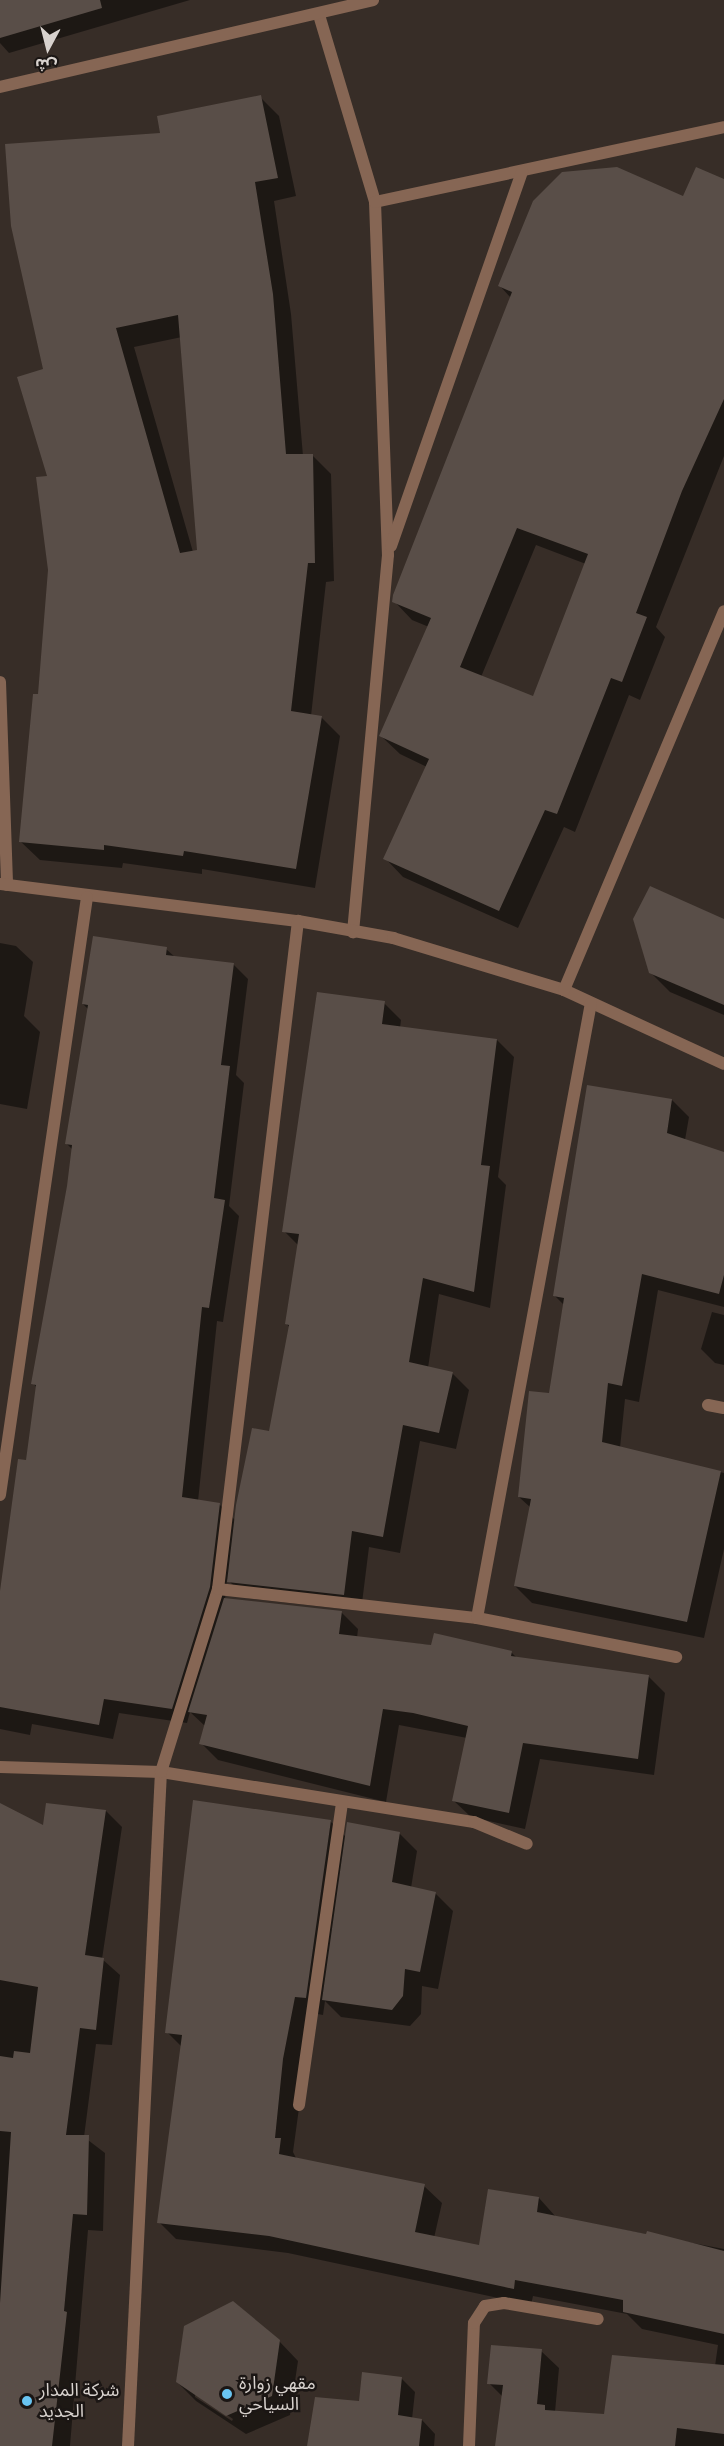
<!DOCTYPE html>
<meta charset="utf-8">
<style>
body{margin:0}
#map{position:relative;width:724px;height:2446px;overflow:hidden;background:#372d27;font-family:"PT Sans Narrow","Noto Sans Arabic",sans-serif}
div>[style]{position:absolute}
[style*='--x']{left:calc(var(--x)*1px);top:calc(var(--y)*1px);width:calc(var(--w)*1px);rotate:calc(var(--a)*1deg)}
.shadow>*{inset:0;background:#0007}
.building>*{inset:0;background:#594e48}
.minor>*{height:12px;margin:-6px;padding:0 6px;transform-origin:6px;border-radius:6px;background:#866654}
.dots>*{width:16px;height:16px;translate:-50% -50%;box-sizing:border-box;border:3px solid #1b1614;border-radius:50%}
span{translate:-50% -50%;white-space:nowrap;text-align:center;line-height:1.15;-webkit-text-stroke:5px #1b1614;paint-order:stroke}
.poi-label{font-size:18px;color:#d8d2ce}
.left{translate:0 -50%;text-align:left}
.north{position:absolute;left:18px;top:18px;width:60px;height:60px;-webkit-text-stroke:4px #1b1614;paint-order:stroke;rotate:187deg;font-size:16px;font-weight:700;line-height:24px;text-align:center;color:#d8d2ce}
.north::after{content:'';display:block;margin:auto;width:21px;height:27px;background:#d8d2ce;clip-path:polygon(50% 0,100% 100%,50% 72%,0 100%)}
</style>
<div id="map">
<div class="shadow">
<i style="clip-path:polygon(0 0,190px 0,9px 53px,0 43px)"></i>
<i style="clip-path:polygon(evenodd,260px 97px,279px 116px,296px 196px,274px 201px,291px 314px,303px 456px,312px 455px,331px 474px,334px 581px,326px 582px,311px 716px,321px 717px,340px 736px,315px 888px,202px 869px,202px 874px,123px 863px,122px 868px,40px 860px,20px 841px,39px 696px,49px 570px,45px 370px,162px 134px,260px 97px,182px 337px,199px 551px,193px 552px,134px 347px,182px 337px)"></i>
<i style="clip-path:polygon(evenodd,724px 181px,724px 456px,656px 627px,665px 637px,640px 700px,629px 695px,575px 832px,564px 827px,518px 928px,403px 877px,385px 858px,427px 767px,400px 754px,381px 736px,429px 627px,412px 620px,394px 601px,511px 298px,500px 286px,724px 181px,536px 545px,586px 564px,534px 698px,481px 677px,536px 545px)"></i>
<i style="clip-path:polygon(724px 920px,724px 1015px,670px 992px,651px 973px)"></i>
<i style="clip-path:polygon(0 943px,16px 946px,33px 962px,24px 1016px,40px 1032px,27px 1109px,0 1104px)"></i>
<i style="clip-path:polygon(166px 949px,175px 957px,233px 964px,248px 979px,236px 1075px,244px 1083px,229px 1206px,239px 1216px,223px 1322px,217px 1321px,198px 1501px,219px 1504px,236px 1521px,270px 1433px,290px 1328px,286px 1323px,299px 1246px,284px 1231px,384px 1003px,401px 1020px,400px 1028px,497px 1040px,514px 1057px,498px 1177px,506px 1185px,490px 1308px,439px 1294px,428px 1368px,452px 1373px,469px 1390px,456px 1449px,420px 1441px,400px 1553px,369px 1547px,361px 1611px,246px 1598px,227px 1579px,225px 1600px,342px 1613px,358px 1629px,357px 1638px,512px 1653px,518px 1659px,648px 1676px,665px 1693px,654px 1775px,540px 1759px,525px 1829px,471px 1817px,454px 1801px,467px 1738px,399px 1725px,386px 1802px,218px 1760px,201px 1743px,205px 1726px,190px 1712px,187px 1723px,119px 1713px,113px 1739px,32px 1724px,30px 1735px,0 1729px,0 1602px,27px 1461px,37px 1388px,33px 1383px,69px 1186px,73px 1150px,67px 1144px,89px 1010px,83px 1004px)"></i>
<i style="clip-path:polygon(672px 1100px,689px 1117px,685px 1140px,724px 1153px,724px 1307px,658px 1290px,639px 1402px,625px 1399px,620px 1448px,724px 1473px,724px 1549px,704px 1638px,532px 1603px,515px 1586px,531px 1508px,519px 1497px,550px 1395px,565px 1306px,555px 1296px)"></i>
<i style="clip-path:polygon(712px 1312px,724px 1315px,724px 1365px,715px 1363px,701px 1349px)"></i>
<i style="clip-path:polygon(0 1805px,45px 1828px,106px 1811px,122px 1827px,102px 1959px,120px 1975px,112px 2045px,96px 2044px,84px 2137px,105px 2153px,103px 2231px,88px 2230px,70px 2446px,0 2446px)"></i>
<i style="clip-path:polygon(330px 1821px,347px 1838px,400px 1834px,417px 1851px,411px 1888px,435px 1893px,453px 1911px,438px 1989px,422px 1986px,421px 2014px,410px 2026px,341px 2017px,325px 2001px,323px 2015px,312px 2013px,293px 2152px,297px 2160px,424px 2186px,442px 2203px,434px 2238px,481px 2247px,539px 2198px,556px 2217px,724px 2249px,724px 2446px,497px 2446px,503px 2397px,489px 2383px,541px 2351px,559px 2368px,555px 2412px,605px 2415px,715px 2366px,718px 2345px,642px 2329px,627px 2314px,533px 2296px,531px 2305px,288px 2253px,176px 2239px,159px 2222px,182px 2047px,167px 2032px)"></i>
<i style="clip-path:polygon(evenodd,279px 2341px,298px 2361px,290px 2415px,246px 2434px,196px 2401px,177px 2382px,279px 2341px,195px 2393px,233px 2419px,232px 2421px,195px 2397px,195px 2393px)"></i>
<i style="clip-path:polygon(401px 2378px,415px 2392px,412px 2419px,422px 2420px,435px 2434px,434px 2446px,309px 2446px,360px 2402px)"></i>
</div>
<div class="building">
<i style="clip-path:polygon(0 0,100px 0,102px 8px,0 38px)"></i>
<i style="clip-path:polygon(evenodd,261px 95px,278px 178px,255px 182px,273px 294px,286px 454px,313px 454px,315px 563px,308px 563px,291px 711px,322px 716px,296px 869px,184px 851px,183px 856px,104px 845px,104px 850px,19px 842px,33px 694px,38px 694px,48px 570px,36px 477px,47px 476px,17px 377px,43px 369px,11px 226px,5px 144px,160px 133px,157px 116px,261px 95px,178px 315px,197px 550px,180px 553px,116px 328px,178px 315px)"></i>
<i style="clip-path:polygon(evenodd,617px 167px,683px 196px,696px 167px,724px 179px,724px 399px,682px 491px,636px 613px,647px 617px,622px 682px,611px 678px,557px 814px,545px 810px,499px 911px,383px 859px,429px 759px,379px 736px,431px 618px,392px 602px,393px 595px,512px 292px,498px 286px,533px 201px,562px 172px,617px 167px,517px 528px,588px 554px,533px 696px,460px 667px,517px 528px)"></i>
<i style="clip-path:polygon(650px 886px,724px 919px,724px 1005px,649px 973px,633px 919px)"></i>
<i style="clip-path:polygon(93px 936px,167px 947px,166px 955px,234px 963px,221px 1065px,230px 1066px,214px 1198px,225px 1200px,209px 1308px,202px 1307px,182px 1497px,220px 1503px,210px 1587px,172px 1709px,104px 1699px,99px 1725px,0 1707px,0 1591px,18px 1459px,26px 1460px,36px 1385px,31px 1384px,67px 1186px,72px 1145px,65px 1144px,88px 1005px,82px 1004px)"></i>
<i style="clip-path:polygon(317px 992px,385px 1001px,382px 1024px,497px 1039px,481px 1165px,490px 1166px,474px 1292px,423px 1278px,409px 1362px,453px 1372px,439px 1433px,403px 1425px,383px 1537px,352px 1531px,344px 1595px,227px 1582px,236px 1505px,252px 1428px,269px 1431px,289px 1325px,285px 1324px,299px 1234px,282px 1232px)"></i>
<i style="clip-path:polygon(587px 1085px,672px 1099px,667px 1133px,724px 1152px,724px 1275px,719px 1294px,642px 1274px,622px 1386px,608px 1383px,602px 1442px,721px 1471px,687px 1622px,514px 1586px,531px 1499px,518px 1497px,529px 1391px,549px 1393px,564px 1298px,553px 1296px)"></i>
<i style="clip-path:polygon(224px 1598px,342px 1611px,339px 1634px,431px 1645px,434px 1633px,512px 1651px,511px 1656px,649px 1675px,638px 1759px,523px 1743px,509px 1813px,452px 1801px,468px 1726px,413px 1713px,383px 1709px,370px 1786px,199px 1744px,207px 1715px,188px 1712px)"></i>
<i style="clip-path:polygon(193px 1800px,331px 1820px,306px 1998px,295px 1997px,283px 2059px,275px 2138px,281px 2138px,279px 2154px,425px 2184px,415px 2232px,479px 2245px,488px 2189px,539px 2197px,537px 2212px,646px 2234px,647px 2231px,724px 2251px,724px 2334px,623px 2312px,623px 2300px,515px 2280px,514px 2289px,269px 2236px,157px 2223px,182px 2035px,165px 2033px)"></i>
<i style="clip-path:polygon(0 1803px,43px 1825px,46px 1803px,106px 1810px,85px 1955px,104px 1958px,96px 2030px,80px 2028px,66px 2135px,89px 2135px,87px 2215px,73px 2214px,64px 2311px,67px 2312px,52px 2446px,0 2446px,0 2303px,11px 2132px,0 2131px,0 2056px,13px 2058px,14px 2051px,30px 2053px,38px 1987px,0 1980px)"></i>
<i style="clip-path:polygon(347px 1822px,400px 1832px,392px 1882px,436px 1892px,420px 1972px,405px 1969px,403px 1996px,392px 2010px,322px 2000px)"></i>
<i style="clip-path:polygon(233px 2301px,280px 2340px,272px 2396px,226px 2416px,176px 2382px,184px 2326px)"></i>
<i style="clip-path:polygon(491px 2345px,542px 2349px,537px 2404px,545px 2405px,545px 2410px,604px 2414px,612px 2355px,724px 2365px,724px 2434px,677px 2428px,675px 2446px,495px 2446px,503px 2385px,487px 2384px)"></i>
<i style="clip-path:polygon(362px 2372px,402px 2377px,398px 2415px,422px 2419px,419px 2446px,307px 2446px,315px 2397px,359px 2401px)"></i>
</div>
<div class="minor">
<i style="--x:319;--y:15;--w:195;--a:73.3"></i>
<i style="--x:375;--y:202;--w:353;--a:87.9"></i>
<i style="--x:388;--y:555;--w:379;--a:95.3"></i>
<i style="--x:0;--y:87;--w:383;--a:-13.1"></i>
<i style="--x:375;--y:202;--w:357;--a:-12.1"></i>
<i style="--x:391;--y:546;--w:397;--a:-70.7"></i>
<i style="--x:0;--y:682;--w:203;--a:88"></i>
<i style="--x:0;--y:884;--w:300;--a:7.1"></i>
<i style="--x:298;--y:921;--w:97;--a:10.1"></i>
<i style="--x:393;--y:938;--w:179;--a:16.9"></i>
<i style="--x:564;--y:990;--w:176;--a:24.8"></i>
<i style="--x:564;--y:990;--w:411;--a:-67.1"></i>
<i style="--x:708;--y:1405;--w:16;--a:11"></i>
<i style="--x:0;--y:1495;--w:604;--a:-81.72"></i>
<i style="--x:218;--y:1589;--w:261;--a:6.4"></i>
<i style="--x:477;--y:1618;--w:203;--a:11.1"></i>
<i style="--x:477;--y:1618;--w:625;--a:-79.5"></i>
<i style="--x:0;--y:1767;--w:161;--a:1.8"></i>
<i style="--x:161;--y:1772;--w:317;--a:9.1"></i>
<i style="--x:474;--y:1822;--w:57;--a:22.5"></i>
<i style="--x:299;--y:2105;--w:306;--a:-81.9"></i>
<i style="--x:128;--y:2446;--w:675;--a:-87.2"></i>
<i style="--x:161;--y:1772;--w:192;--a:-72.7"></i>
<i style="--x:218;--y:1589;--w:673;--a:-83.17"></i>
<i style="--x:469;--y:2446;--w:123;--a:-87.7"></i>
<i style="--x:474;--y:2323;--w:20;--a:-57"></i>
<i style="--x:485;--y:2306;--w:19;--a:-9"></i>
<i style="--x:504;--y:2303;--w:95;--a:9.7"></i>
</div>
<div class="dots">
<i style="left:227px;top:2394px;background:#69c4f1"></i>
<i style="left:27px;top:2401px;background:#69c4f1"></i>
</div>
<div class="poi-label">
<span class="left" style="left:239px;top:2394px">مقهي زوارة<br>السياحي</span>
<span class="left" style="left:39px;top:2401px">شركة المدار<br>الجديد</span>
</div>
<div class="north">ش</div>
</div>
